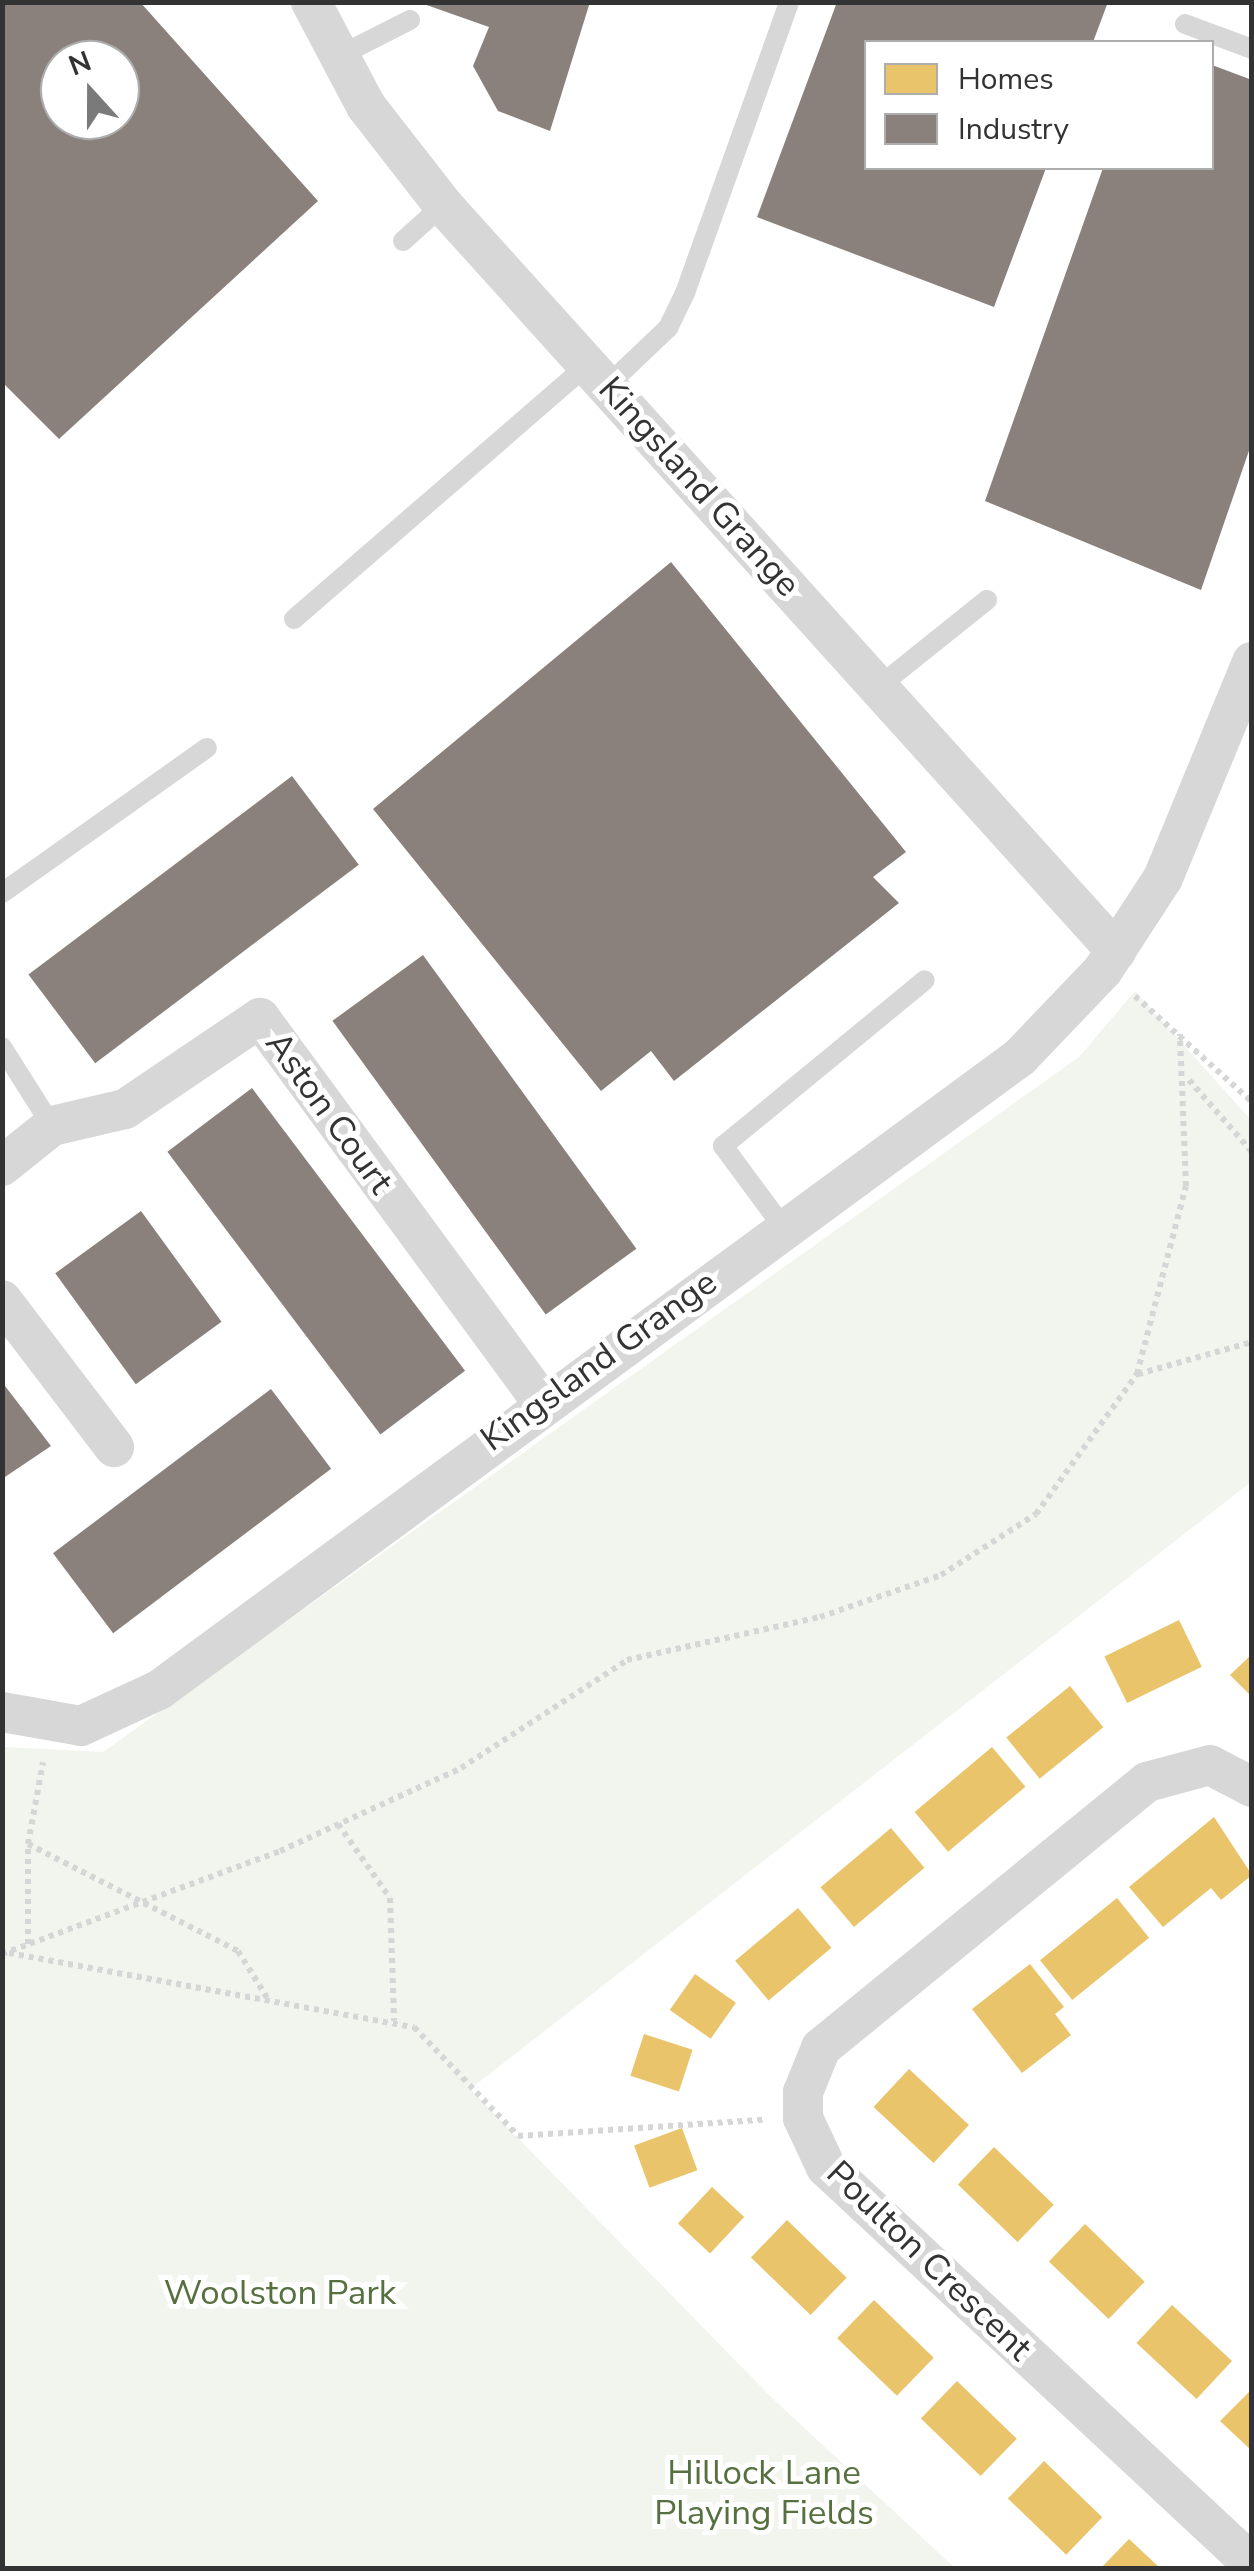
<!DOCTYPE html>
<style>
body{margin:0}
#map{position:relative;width:1254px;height:2571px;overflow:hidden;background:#fff;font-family:"Nunito Sans",sans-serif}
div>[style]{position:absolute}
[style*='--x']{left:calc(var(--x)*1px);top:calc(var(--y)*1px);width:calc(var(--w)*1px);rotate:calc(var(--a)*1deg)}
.green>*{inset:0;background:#f1f5ed}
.homes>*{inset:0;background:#e9c46a;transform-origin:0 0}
.industry>*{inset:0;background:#8a817c;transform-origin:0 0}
.path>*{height:6px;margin-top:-3px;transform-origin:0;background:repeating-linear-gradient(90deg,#d6d6d6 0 5px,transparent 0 10px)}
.lane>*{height:20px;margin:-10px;padding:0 10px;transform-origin:10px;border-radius:10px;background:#d7d7d7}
.street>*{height:40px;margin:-20px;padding:0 20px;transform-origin:20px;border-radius:20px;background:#d7d7d7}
span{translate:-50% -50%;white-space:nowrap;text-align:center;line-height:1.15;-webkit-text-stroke:10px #fff;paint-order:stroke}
.street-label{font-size:35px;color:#333}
.park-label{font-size:35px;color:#56703f}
.frame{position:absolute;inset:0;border:5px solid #333;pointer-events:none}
.legend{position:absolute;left:864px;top:40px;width:350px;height:130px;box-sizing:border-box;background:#fff;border:2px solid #adadad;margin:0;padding:12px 18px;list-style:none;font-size:30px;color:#333}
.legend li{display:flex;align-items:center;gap:20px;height:50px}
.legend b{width:50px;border:2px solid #adadad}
.north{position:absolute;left:40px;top:40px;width:100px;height:100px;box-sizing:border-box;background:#fff;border:2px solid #adadad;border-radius:50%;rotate:339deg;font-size:28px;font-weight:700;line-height:40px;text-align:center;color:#333}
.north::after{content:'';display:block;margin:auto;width:35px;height:45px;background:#7a7a7a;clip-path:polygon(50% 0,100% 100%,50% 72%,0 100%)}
</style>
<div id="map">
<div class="green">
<i style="clip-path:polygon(1135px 991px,1251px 1120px,1251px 1482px,470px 2089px,770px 2396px,955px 2568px,3px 2568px,2px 1747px,103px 1752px,1079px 1057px)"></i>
</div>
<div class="homes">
<i style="left:1179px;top:1620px;width:52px;height:83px;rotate:64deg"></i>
<i style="clip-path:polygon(1252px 1654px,1252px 1697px,1230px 1675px)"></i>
<i style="left:1070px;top:1686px;width:53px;height:82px;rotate:51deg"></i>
<i style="left:992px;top:1747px;width:52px;height:101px;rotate:50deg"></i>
<i style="clip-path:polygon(1214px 1817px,1252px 1875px,1221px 1900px,1211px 1888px,1163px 1927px,1129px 1887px)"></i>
<i style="left:891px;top:1828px;width:52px;height:92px;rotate:50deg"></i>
<i style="left:1117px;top:1898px;width:51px;height:99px;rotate:51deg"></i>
<i style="left:798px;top:1908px;width:52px;height:82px;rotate:50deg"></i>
<i style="clip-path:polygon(1030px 1964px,1064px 2007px,1055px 2014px,1071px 2035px,1022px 2073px,972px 2009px)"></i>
<i style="left:695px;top:1974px;width:50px;height:44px;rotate:35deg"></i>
<i style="left:644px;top:2034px;width:51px;height:44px;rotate:18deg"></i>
<i style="left:909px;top:2069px;width:82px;height:52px;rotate:43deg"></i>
<i style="left:682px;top:2128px;width:45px;height:51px;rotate:70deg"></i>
<i style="left:994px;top:2147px;width:83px;height:52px;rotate:44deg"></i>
<i style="left:712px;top:2187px;width:44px;height:50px;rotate:43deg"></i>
<i style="left:787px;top:2220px;width:83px;height:52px;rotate:44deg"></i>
<i style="left:1085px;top:2224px;width:83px;height:52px;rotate:44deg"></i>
<i style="left:874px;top:2300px;width:83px;height:53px;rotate:44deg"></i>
<i style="left:1172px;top:2305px;width:82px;height:52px;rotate:43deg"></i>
<i style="left:957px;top:2381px;width:83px;height:52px;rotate:44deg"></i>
<i style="clip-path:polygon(1252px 2389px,1252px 2451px,1220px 2421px)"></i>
<i style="left:1044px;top:2461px;width:81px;height:52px;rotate:44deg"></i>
<i style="clip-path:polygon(1129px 2539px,1160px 2568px,1101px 2568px)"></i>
</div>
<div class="industry">
<i style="clip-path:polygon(evenodd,2px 2px,140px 2px,318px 201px,59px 439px,2px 382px,2px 2px,60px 60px,120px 60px,120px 120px,60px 120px,60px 60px)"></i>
<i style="clip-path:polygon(418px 2px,590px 2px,550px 131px,498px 111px,473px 66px,489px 27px)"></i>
<i style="clip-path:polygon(837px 2px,1108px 2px,1093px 42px,866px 42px,866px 168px,1046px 168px,994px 307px,757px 217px)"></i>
<i style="clip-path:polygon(1212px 65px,1252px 80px,1252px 442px,1201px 590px,985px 501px,1103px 168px,1212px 168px)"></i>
<i style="clip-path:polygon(671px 562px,906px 852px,873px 877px,899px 903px,674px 1081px,651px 1051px,601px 1091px,373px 809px)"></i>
<i style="left:292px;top:776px;width:111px;height:330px;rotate:53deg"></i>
<i style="left:423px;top:955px;width:363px;height:112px;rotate:54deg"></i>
<i style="left:252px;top:1088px;width:354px;height:106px;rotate:53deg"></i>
<i style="left:141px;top:1211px;width:137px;height:106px;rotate:54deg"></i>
<i style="clip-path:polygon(2px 1382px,51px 1446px,2px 1479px)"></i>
<i style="left:271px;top:1389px;width:100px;height:273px;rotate:53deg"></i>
</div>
<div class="path">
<i style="--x:1135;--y:996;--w:158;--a:42.2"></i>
<i style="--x:1189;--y:1080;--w:96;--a:48.8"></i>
<i style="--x:1138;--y:1374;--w:118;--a:-15.7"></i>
<i style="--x:338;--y:1824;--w:90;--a:54.9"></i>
<i style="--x:390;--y:1898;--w:123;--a:88.1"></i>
<i style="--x:28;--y:1844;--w:236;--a:27"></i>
<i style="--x:238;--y:1951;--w:59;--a:58.2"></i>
<i style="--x:28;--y:1944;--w:100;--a:-90"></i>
<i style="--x:28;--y:1844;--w:83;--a:-79.6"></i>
<i style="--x:9;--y:1953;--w:412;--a:10.4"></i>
<i style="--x:414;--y:2027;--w:151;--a:46.3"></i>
<i style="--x:518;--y:2136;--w:245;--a:-3.8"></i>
<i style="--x:2;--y:1954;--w:296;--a:-20.3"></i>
<i style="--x:280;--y:1851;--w:199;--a:-24.6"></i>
<i style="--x:461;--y:1768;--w:198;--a:-33"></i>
<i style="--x:627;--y:1660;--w:198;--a:-12.6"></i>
<i style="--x:820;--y:1617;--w:128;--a:-19.1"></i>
<i style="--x:941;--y:1575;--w:113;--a:-32.7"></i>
<i style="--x:1036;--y:1514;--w:173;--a:-54.2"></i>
<i style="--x:1137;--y:1374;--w:194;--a:-75.4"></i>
<i style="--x:1186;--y:1186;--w:152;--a:-92.3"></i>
</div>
<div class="lane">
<i style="--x:1185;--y:24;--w:72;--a:20.5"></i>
<i style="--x:337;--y:57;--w:82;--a:-26.9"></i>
<i style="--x:403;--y:241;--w:54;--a:-42"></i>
<i style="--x:608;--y:385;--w:83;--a:-43.5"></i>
<i style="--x:668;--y:328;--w:39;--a:-64"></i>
<i style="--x:685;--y:293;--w:309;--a:-70.3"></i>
<i style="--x:294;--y:619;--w:389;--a:-40.9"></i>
<i style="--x:877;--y:688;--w:141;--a:-38.7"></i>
<i style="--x:2;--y:893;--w:251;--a:-35.3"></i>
<i style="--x:2;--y:1047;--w:93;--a:57.7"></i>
<i style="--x:783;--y:1227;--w:101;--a:-126.5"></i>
<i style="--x:723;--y:1146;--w:261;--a:-39.4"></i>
</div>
<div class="street">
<i style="--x:311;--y:2;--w:118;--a:62.1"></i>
<i style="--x:366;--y:106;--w:125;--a:52.1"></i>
<i style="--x:443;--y:205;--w:1005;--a:47.94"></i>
<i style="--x:2;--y:1166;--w:64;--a:-38.7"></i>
<i style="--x:52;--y:1126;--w:75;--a:-13.1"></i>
<i style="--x:125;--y:1109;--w:163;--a:-34"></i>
<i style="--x:260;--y:1018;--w:475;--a:53.7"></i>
<i style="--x:2;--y:1300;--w:185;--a:52.7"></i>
<i style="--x:2;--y:1712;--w:80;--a:10"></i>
<i style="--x:81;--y:1726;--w:86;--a:-24.8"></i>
<i style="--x:159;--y:1690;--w:1069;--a:-36.32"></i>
<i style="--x:1020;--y:1057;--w:120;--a:-46.3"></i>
<i style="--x:1103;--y:970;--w:110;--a:-56.9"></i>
<i style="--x:1163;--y:878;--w:234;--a:-67.6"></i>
<i style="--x:1252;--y:1787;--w:47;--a:-152.4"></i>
<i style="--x:1210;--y:1765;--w:65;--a:164.9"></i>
<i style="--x:1147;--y:1782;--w:421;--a:140.8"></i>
<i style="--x:821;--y:2048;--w:48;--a:112.2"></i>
<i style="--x:803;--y:2092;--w:26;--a:90"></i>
<i style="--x:803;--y:2118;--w:54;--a:64.9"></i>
<i style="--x:826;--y:2167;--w:582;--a:42.98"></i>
</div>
<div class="street-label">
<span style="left:699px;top:487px;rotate:48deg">Kingsland Grange</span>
<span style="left:329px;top:1113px;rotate:54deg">Aston Court</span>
<span style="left:599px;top:1361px;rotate:-36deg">Kingsland Grange</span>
<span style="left:929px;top:2261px;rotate:44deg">Poulton Crescent</span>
</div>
<div class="park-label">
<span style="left:280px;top:2293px">Woolston Park</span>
<span style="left:764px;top:2493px">Hillock Lane<br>Playing Fields</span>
</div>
<div class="frame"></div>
<ul class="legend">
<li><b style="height:28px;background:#e9c46a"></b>Homes</li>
<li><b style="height:28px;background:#8a817c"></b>Industry</li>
</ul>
<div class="north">N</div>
</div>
